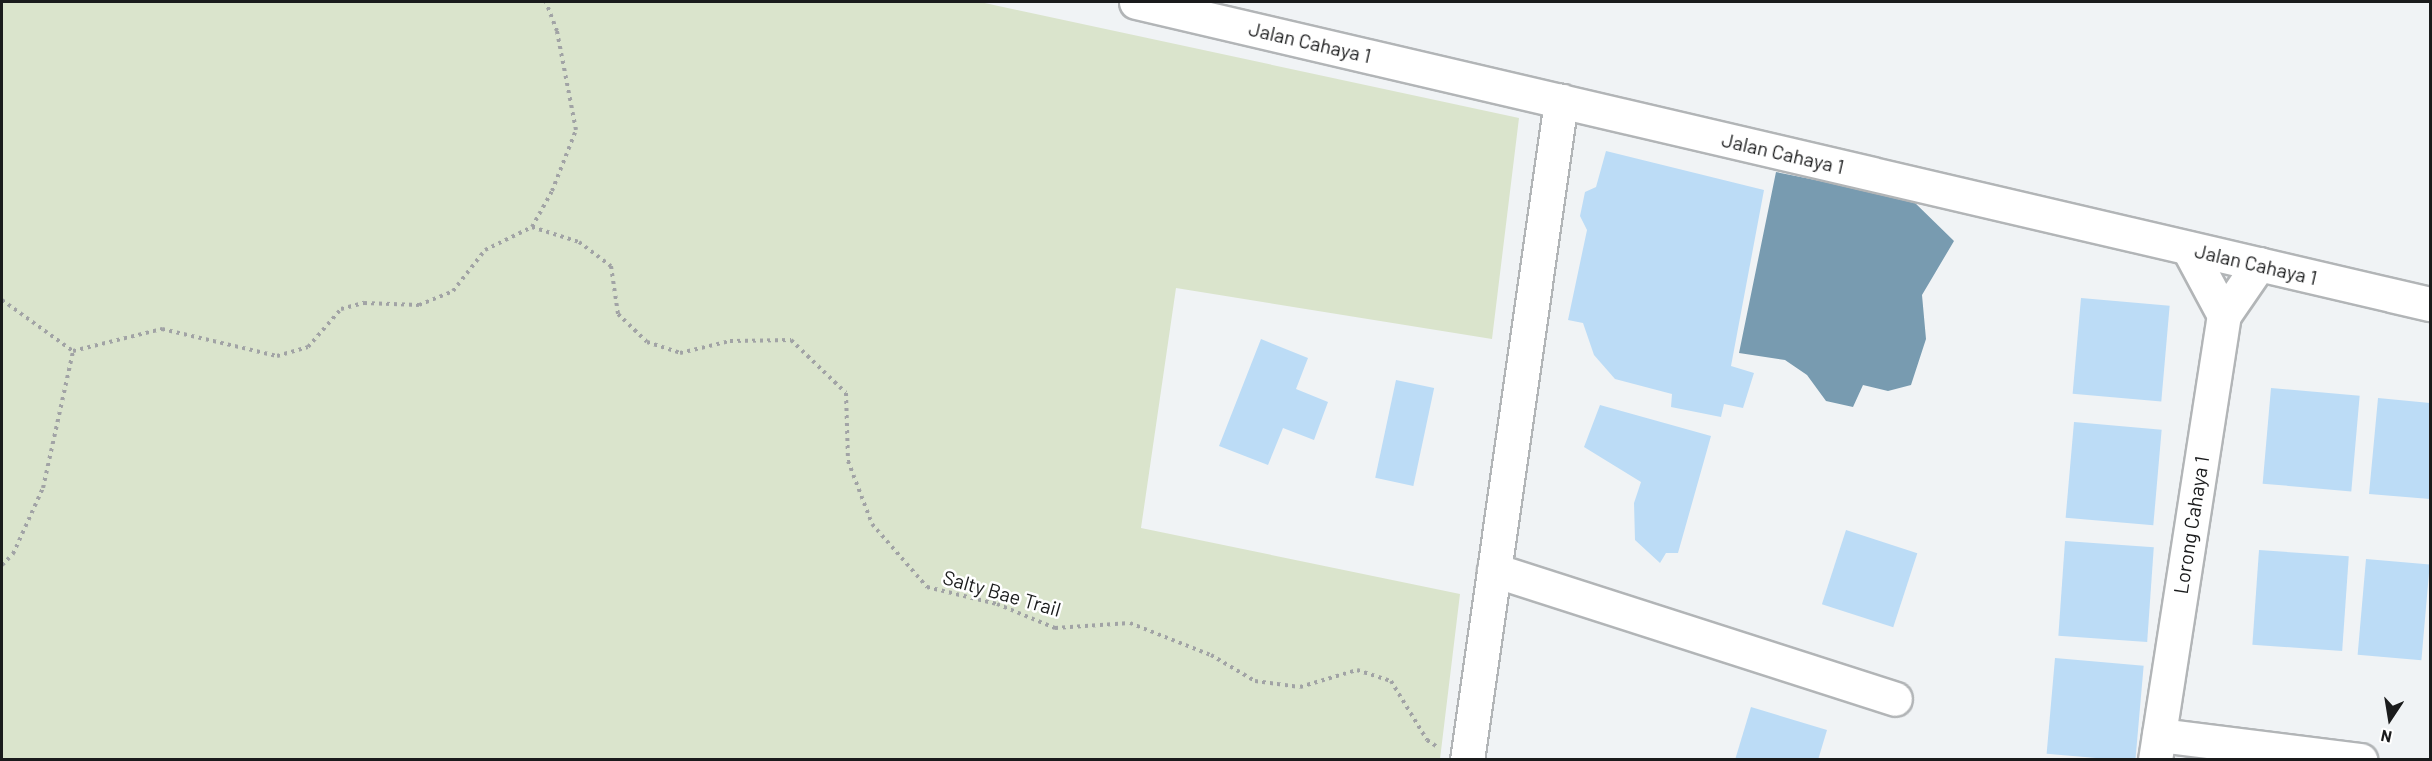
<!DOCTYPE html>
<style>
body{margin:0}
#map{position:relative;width:2432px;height:761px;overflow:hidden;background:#f0f3f5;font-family:Barlow,sans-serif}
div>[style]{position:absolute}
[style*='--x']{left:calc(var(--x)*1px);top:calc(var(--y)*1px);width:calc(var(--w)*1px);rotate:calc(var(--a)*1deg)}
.green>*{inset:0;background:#dae4cc}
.water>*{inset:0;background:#789bb0}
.building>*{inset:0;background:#bcdcf6;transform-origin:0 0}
.path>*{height:4px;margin-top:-2px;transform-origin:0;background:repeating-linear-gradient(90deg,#a1a3a5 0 3px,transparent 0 7.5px)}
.roads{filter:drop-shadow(2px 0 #b2b5b7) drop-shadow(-2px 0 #b2b5b7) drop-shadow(0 2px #b2b5b7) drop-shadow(0 -2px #b2b5b7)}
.minor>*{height:33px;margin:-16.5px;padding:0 16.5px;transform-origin:16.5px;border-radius:16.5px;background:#fff}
span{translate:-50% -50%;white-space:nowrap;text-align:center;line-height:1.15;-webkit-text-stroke:5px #fff;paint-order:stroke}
.street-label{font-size:20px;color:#1a1b1c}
.frame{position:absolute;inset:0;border:3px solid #1a1b1c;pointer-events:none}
.north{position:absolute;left:2360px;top:689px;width:60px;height:60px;-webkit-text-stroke:4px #fff;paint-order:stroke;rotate:192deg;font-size:16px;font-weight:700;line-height:24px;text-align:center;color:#1a1b1c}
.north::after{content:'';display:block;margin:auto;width:21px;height:27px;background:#1a1b1c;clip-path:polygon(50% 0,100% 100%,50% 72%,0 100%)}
</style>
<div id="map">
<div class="green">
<i style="clip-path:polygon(2px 2px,980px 2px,1519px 118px,1492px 339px,1176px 288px,1141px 528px,1460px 594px,1440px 759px,2px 759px)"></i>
</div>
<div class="water">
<i style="clip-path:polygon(1776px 172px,1911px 199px,1954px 241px,1922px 295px,1926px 339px,1911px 385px,1888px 391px,1863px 385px,1853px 407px,1826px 401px,1807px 375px,1785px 360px,1739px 353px)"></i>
</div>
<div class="building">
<i style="clip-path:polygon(1606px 151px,1764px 190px,1731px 366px,1754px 373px,1743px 408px,1724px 404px,1721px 417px,1671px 407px,1672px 394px,1615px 379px,1594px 355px,1583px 323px,1568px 320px,1587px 230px,1580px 216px,1585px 192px,1596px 187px)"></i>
<i style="left:2081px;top:298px;width:89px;height:96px;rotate:5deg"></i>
<i style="clip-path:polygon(1261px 339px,1308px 358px,1296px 389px,1328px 402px,1314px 440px,1283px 428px,1268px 465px,1219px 446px)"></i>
<i style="left:1396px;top:380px;width:39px;height:100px;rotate:12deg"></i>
<i style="left:2271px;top:388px;width:89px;height:96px;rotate:5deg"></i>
<i style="clip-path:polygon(2378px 398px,2430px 403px,2430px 499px,2369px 494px)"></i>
<i style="clip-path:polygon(1600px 405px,1711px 436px,1678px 553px,1666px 553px,1660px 563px,1635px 540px,1634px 503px,1641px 482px,1584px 447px)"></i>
<i style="left:2074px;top:422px;width:88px;height:96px;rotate:5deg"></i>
<i style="left:1846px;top:530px;width:75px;height:78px;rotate:18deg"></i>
<i style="left:2065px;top:541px;width:89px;height:95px;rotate:4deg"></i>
<i style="left:2259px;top:550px;width:90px;height:95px;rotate:4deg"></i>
<i style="left:2366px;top:559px;width:64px;height:96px;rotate:5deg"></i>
<i style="left:2055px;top:658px;width:89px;height:96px;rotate:5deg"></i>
<i style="clip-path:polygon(1751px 707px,1827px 730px,1818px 760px,1735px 760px)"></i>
</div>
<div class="path">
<i style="--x:532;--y:227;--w:49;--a:17.7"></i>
<i style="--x:579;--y:242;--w:40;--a:37"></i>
<i style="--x:611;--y:266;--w:49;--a:81.7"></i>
<i style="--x:618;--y:314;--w:40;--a:44"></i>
<i style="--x:647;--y:342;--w:35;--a:18"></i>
<i style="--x:680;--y:353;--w:51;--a:-13.5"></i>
<i style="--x:730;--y:341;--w:61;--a:-0.9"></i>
<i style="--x:791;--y:340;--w:76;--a:43.9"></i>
<i style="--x:846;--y:393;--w:68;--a:88.3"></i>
<i style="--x:848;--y:461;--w:67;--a:69.1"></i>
<i style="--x:872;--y:524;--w:84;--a:48.9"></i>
<i style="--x:927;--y:587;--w:72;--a:13.7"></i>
<i style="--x:997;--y:604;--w:63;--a:22.5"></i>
<i style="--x:1055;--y:628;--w:75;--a:-3.8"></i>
<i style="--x:1130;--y:623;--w:87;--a:21.6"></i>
<i style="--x:1211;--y:655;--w:51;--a:30.6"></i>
<i style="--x:1255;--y:681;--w:45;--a:7.6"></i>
<i style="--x:1300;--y:687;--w:59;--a:-16.6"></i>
<i style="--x:1357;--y:670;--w:36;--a:18"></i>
<i style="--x:1391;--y:681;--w:69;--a:58.6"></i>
<i style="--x:1427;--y:740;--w:11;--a:34"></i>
<i style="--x:2;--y:300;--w:87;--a:35.7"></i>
<i style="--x:73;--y:351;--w:92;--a:-13.9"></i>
<i style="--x:162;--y:329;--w:118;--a:13.2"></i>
<i style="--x:277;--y:356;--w:32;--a:-16"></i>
<i style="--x:308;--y:347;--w:50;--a:-49"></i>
<i style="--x:341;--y:309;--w:24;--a:-15"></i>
<i style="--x:364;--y:303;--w:55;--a:2.1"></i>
<i style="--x:419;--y:305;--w:37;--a:-22"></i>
<i style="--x:453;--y:291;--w:52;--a:-52"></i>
<i style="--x:485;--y:250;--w:52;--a:-26.1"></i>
<i style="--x:532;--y:227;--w:41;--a:-60.9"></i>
<i style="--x:552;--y:191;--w:66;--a:-68.5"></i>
<i style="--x:576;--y:130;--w:101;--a:-100.9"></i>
<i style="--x:557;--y:31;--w:31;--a:-111"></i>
<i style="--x:2;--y:565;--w:16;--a:-45"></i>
<i style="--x:13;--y:554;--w:72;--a:-65.6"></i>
<i style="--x:43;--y:488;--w:140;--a:-77.6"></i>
</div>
<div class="roads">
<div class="minor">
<i style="--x:1136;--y:2;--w:1329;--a:13.14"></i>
<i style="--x:2188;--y:248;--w:76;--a:61.8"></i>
<i style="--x:2224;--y:315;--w:62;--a:-55.5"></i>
<i style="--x:1494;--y:570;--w:421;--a:17.8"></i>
<i style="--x:2159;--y:735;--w:203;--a:7.1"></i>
<i style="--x:1467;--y:760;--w:666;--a:-81.88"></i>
<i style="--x:2155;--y:760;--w:450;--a:-81.2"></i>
</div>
</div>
<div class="street-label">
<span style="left:1310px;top:42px;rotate:13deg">Jalan Cahaya 1</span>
<span style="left:1783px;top:153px;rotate:13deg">Jalan Cahaya 1</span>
<span style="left:2256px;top:264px;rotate:13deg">Jalan Cahaya 1</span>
<span style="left:2191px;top:525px;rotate:-81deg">Lorong Cahaya 1</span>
<span style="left:1002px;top:593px;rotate:16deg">Salty Bae Trail</span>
</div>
<div class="frame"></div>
<div class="north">N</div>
</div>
